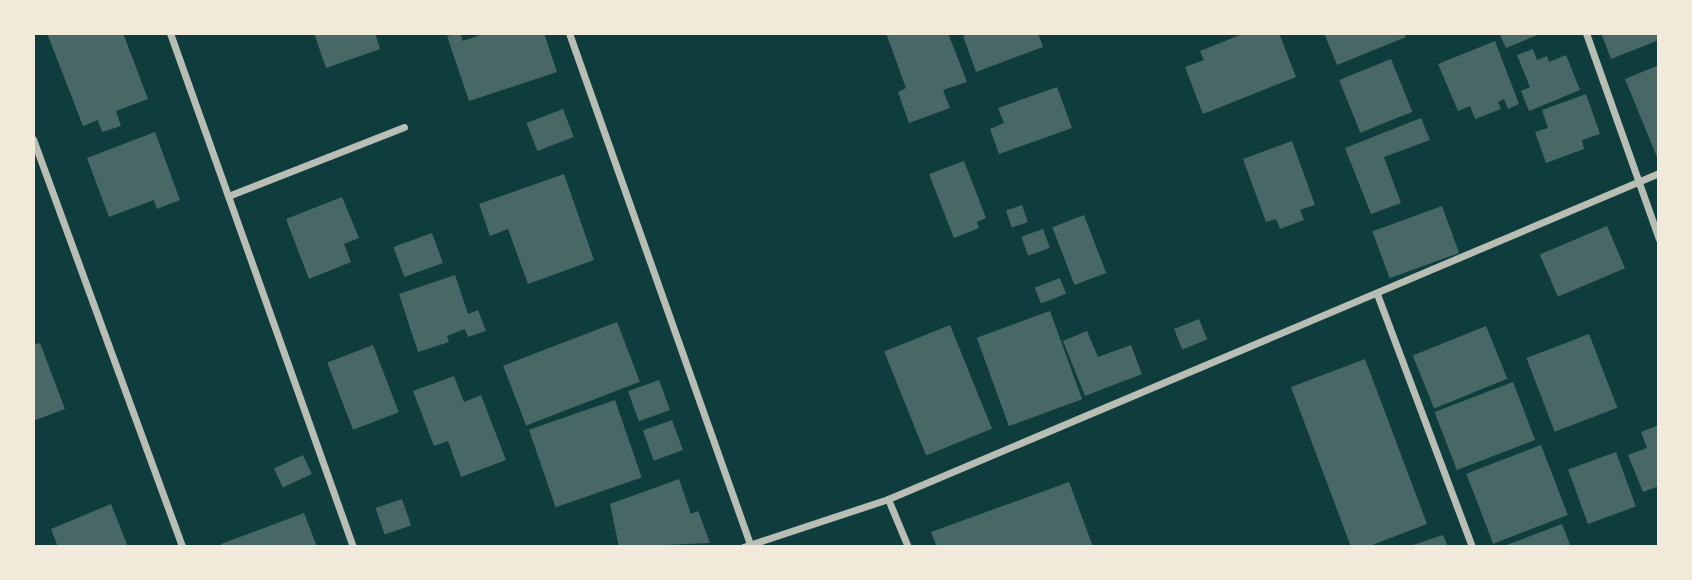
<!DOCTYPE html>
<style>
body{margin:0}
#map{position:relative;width:1692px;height:580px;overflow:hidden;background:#0f3d3e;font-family:"Playfair Display",serif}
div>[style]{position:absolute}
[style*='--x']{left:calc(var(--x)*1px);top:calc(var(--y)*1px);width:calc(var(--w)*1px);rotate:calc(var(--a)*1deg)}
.building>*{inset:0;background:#486865;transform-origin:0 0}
.minor>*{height:7px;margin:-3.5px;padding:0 3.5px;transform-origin:3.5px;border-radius:3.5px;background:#b8beb3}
span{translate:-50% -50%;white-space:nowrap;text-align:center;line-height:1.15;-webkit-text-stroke:7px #f1e9da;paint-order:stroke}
.frame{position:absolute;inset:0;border:35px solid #f1e9da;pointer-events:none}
</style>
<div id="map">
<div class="building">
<i style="clip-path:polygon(47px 33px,123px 33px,148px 99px,116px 111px,121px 126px,102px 132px,98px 120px,83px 126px)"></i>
<i style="clip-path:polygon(314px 33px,375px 33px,380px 49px,326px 68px)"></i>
<i style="clip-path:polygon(460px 33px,463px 41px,486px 33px,544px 33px,557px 72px,469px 101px,447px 36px)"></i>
<i style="clip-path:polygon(886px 33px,948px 33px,967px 82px,943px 90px,950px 108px,909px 123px,898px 92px,906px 88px)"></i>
<i style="clip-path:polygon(971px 33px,1038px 33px,1043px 47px,976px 72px,963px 36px)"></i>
<i style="clip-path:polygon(1245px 33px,1279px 33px,1296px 77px,1203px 114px,1185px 67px,1204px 60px,1200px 51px)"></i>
<i style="clip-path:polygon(1324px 33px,1404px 33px,1406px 37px,1337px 65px)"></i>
<i style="clip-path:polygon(1499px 33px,1542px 33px,1506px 48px)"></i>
<i style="clip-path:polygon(1601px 33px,1659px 33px,1659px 40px,1611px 59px)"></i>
<i style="clip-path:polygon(1495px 41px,1519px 104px,1508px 109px,1504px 99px,1498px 102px,1501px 109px,1475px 119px,1470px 106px,1458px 111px,1438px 64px)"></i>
<i style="clip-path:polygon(1533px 49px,1537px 60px,1547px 56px,1549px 62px,1566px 55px,1580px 90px,1529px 111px,1521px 91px,1530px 87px,1517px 55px)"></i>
<i style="left:1391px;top:59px;width:57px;height:56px;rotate:68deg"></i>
<i style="clip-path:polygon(1659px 65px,1659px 162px,1625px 79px)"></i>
<i style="clip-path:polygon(1057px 87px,1072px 128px,999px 154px,990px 129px,1004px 123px,998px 108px)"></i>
<i style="clip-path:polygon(1586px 94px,1600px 134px,1582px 140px,1584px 149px,1546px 163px,1535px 132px,1548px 128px,1542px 110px)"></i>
<i style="left:563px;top:109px;width:30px;height:39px;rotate:69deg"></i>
<i style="clip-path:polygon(1421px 118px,1430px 140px,1384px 157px,1401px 203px,1371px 214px,1345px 148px)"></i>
<i style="clip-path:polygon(155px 132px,180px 200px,157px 209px,154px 200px,109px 217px,87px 158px)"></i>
<i style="clip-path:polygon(1292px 141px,1315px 205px,1300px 210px,1304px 220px,1280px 229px,1276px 219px,1266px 222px,1243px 159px)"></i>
<i style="clip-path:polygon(964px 161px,986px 218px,977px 222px,979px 228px,954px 238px,929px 174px)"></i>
<i style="clip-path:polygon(564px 174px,594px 260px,528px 284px,508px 229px,490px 236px,479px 204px)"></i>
<i style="clip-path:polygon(342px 197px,359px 238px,344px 244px,351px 262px,309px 279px,286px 219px)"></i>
<i style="left:1022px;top:205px;width:18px;height:17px;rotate:71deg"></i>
<i style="left:1442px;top:206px;width:50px;height:74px;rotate:70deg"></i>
<i style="left:1084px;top:215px;width:62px;height:34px;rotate:69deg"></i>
<i style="left:1607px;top:226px;width:46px;height:73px;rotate:67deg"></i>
<i style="left:1043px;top:229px;width:20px;height:23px;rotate:70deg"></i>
<i style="left:432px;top:233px;width:32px;height:41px;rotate:70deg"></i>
<i style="clip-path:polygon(455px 275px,468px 314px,478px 310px,486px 331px,468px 337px,465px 329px,447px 336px,449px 342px,418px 352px,399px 294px)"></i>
<i style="left:1060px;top:278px;width:17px;height:27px;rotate:69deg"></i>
<i style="left:1050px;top:311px;width:94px;height:78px;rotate:70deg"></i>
<i style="left:1199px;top:319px;width:22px;height:27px;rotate:68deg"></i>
<i style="left:617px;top:322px;width:64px;height:122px;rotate:69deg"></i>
<i style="left:950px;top:325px;width:112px;height:71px;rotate:68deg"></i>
<i style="left:1486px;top:326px;width:57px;height:79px;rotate:68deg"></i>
<i style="clip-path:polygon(1087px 331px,1098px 357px,1131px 345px,1142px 374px,1085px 396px,1063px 341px)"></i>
<i style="left:1589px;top:334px;width:79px;height:67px;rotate:69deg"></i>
<i style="clip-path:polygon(40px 343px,65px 409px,33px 421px,33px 345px)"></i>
<i style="left:373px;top:345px;width:72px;height:49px;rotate:69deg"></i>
<i style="clip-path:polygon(1365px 359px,1427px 524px,1367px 547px,1351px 547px,1291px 387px)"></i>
<i style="clip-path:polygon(454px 376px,464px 402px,481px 395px,506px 460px,461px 477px,448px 441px,434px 446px,413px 391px)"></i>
<i style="left:659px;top:380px;width:32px;height:33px;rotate:70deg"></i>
<i style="left:1513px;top:382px;width:62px;height:84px;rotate:69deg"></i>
<i style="left:615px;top:400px;width:82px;height:91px;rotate:71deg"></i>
<i style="left:672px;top:420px;width:32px;height:31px;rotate:70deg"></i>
<i style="clip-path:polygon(1659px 425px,1659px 486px,1643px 492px,1628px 455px,1647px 448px,1641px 432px)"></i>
<i style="left:1541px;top:445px;width:75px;height:80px;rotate:69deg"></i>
<i style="left:1616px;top:452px;width:58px;height:51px;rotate:70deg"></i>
<i style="left:303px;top:455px;width:21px;height:32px;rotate:65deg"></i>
<i style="clip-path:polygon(679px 479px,691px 514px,698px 511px,710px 543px,619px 547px,610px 504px)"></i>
<i style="clip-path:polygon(1069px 482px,1093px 547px,937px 547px,931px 532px)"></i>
<i style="left:402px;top:499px;width:28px;height:28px;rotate:71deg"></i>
<i style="clip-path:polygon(111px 504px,128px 547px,58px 547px,51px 529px)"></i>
<i style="clip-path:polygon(304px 513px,317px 547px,222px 547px,221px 544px)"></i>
<i style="clip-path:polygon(1562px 524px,1571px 547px,1504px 547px,1504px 546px)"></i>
<i style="clip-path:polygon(1443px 535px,1448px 547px,1410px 547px,1410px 546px)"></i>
</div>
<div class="minor">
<i style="--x:170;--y:33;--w:546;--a:70.4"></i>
<i style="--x:569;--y:33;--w:542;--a:70.5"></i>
<i style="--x:1586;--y:33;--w:219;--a:70.5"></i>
<i style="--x:33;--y:139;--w:434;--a:69.9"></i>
<i style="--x:228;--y:196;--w:189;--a:-21.4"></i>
<i style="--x:1377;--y:294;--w:270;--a:69.4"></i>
<i style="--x:888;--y:499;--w:52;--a:67.4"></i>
<i style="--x:743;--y:547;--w:153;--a:-18.3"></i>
<i style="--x:888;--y:499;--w:837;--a:-22.92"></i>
</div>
<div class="frame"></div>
</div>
